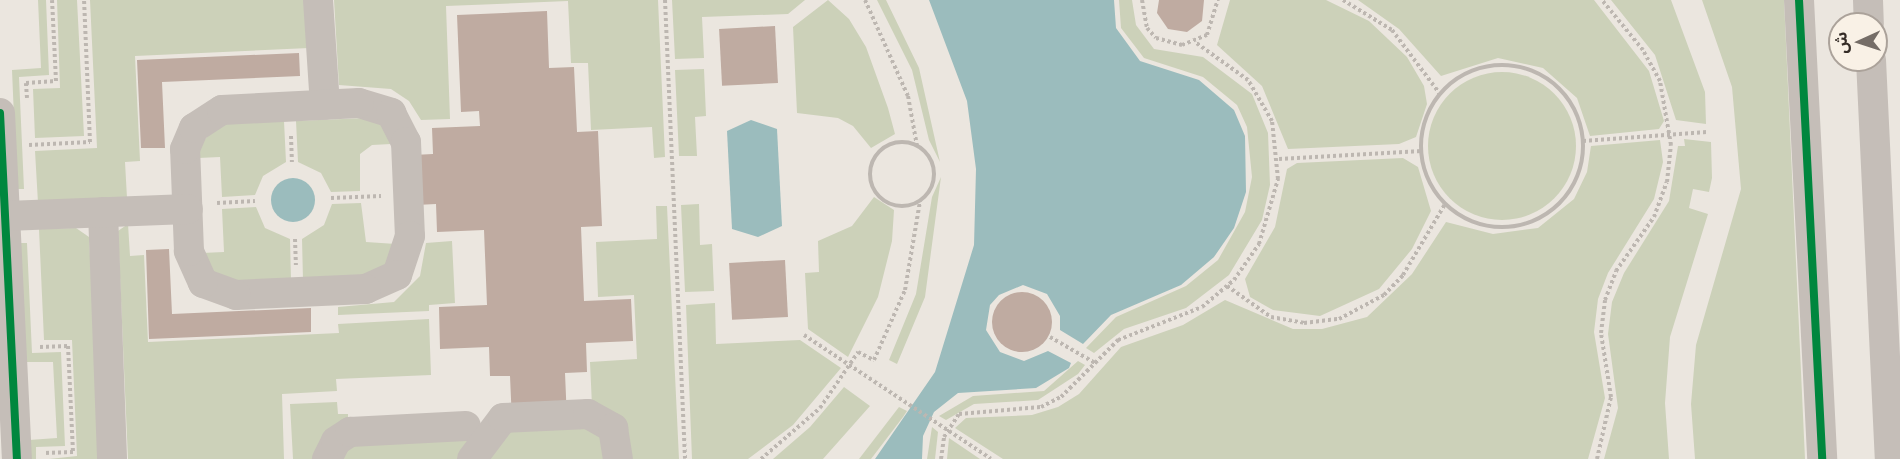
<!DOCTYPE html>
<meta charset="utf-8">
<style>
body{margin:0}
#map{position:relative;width:1900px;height:459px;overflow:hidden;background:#ebe6df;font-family:"Nunito Sans","Noto Sans Arabic",sans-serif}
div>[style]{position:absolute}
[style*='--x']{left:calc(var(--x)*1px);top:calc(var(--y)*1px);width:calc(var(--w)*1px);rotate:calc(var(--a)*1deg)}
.green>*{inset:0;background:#ccd1b9}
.round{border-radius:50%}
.water>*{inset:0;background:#9bbcbd}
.building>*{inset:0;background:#bfaba1;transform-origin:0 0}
.path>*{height:4px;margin-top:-2px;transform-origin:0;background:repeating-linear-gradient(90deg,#bdb7b1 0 3px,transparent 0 6px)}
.path>.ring{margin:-2px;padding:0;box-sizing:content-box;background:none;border:4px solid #bdb7b1;border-radius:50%}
.minor>*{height:30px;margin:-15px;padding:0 15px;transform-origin:15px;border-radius:15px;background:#c5beb8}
.cycleway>*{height:8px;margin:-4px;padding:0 4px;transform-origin:4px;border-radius:4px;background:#00873e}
span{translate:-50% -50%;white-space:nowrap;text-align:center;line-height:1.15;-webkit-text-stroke:4.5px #f9f1e6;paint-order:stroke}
.north{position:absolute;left:1828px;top:12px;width:60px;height:60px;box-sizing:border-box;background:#f9f1e6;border:2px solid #aba29a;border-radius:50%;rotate:267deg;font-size:16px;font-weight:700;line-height:24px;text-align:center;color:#352c27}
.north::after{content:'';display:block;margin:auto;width:21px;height:27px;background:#756d67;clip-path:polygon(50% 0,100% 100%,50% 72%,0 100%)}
</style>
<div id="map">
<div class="green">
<i style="clip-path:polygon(38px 0,46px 0,49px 75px,19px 77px,24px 189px,17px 189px,12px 70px,41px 68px)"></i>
<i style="clip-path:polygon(57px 0,77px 0,84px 136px,35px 138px,33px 89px,60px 88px)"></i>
<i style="clip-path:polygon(90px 0,305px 0,309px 48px,135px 56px,140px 161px,125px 162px,127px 198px,38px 203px,35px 151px,97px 148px)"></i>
<i style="clip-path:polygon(334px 0,658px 0,665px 157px,654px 158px,652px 127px,591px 130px,588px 63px,571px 63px,568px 1px,446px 6px,450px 119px,421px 120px,409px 101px,391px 89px,339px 85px)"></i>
<i style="clip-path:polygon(672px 0,805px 0,788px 14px,702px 17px,704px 58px,675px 59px)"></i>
<i style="clip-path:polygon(828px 0,849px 19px,866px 47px,888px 108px,895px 134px,871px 148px,853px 126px,838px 118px,797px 113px,793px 27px)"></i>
<i style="clip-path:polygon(877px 0,886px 0,919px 68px,940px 162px,929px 140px,912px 70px)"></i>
<i style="clip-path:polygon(1119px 0,1132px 0,1136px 25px,1154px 49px,1203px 57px,1252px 94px,1268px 133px,1270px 185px,1262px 220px,1229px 275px,1186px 308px,1124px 329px,1094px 353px,1086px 348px,1116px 317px,1186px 286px,1218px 260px,1245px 212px,1252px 177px,1247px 127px,1237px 105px,1203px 77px,1144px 58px,1121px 28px)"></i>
<i style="clip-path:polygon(1230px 0,1326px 0,1369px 21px,1407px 57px,1424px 86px,1427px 104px,1416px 137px,1399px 144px,1288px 149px,1262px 86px,1217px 45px)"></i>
<i style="clip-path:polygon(1358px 0,1594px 0,1649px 71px,1664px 121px,1659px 129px,1590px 136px,1577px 98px,1543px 68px,1498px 58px,1441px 76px,1399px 29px)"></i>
<i style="clip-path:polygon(1611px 0,1671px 0,1705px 92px,1706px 124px,1676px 120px,1655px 55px)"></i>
<i style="clip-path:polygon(1702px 0,1784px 0,1805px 459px,1695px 459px,1691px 404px,1696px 345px,1741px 189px,1732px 87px)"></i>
<i style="clip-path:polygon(704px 69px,706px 116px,695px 117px,697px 156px,679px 156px,675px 70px)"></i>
<i class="round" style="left:1428px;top:72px;width:148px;height:148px"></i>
<i style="clip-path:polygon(366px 118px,381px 122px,391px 144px,372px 145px,360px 154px,360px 191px,331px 192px,321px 173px,298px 162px,296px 121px)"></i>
<i style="clip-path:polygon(284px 121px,286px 162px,263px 176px,255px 195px,222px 197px,220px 157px,198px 158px,201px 143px,220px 124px)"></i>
<i style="clip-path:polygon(1684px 139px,1711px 142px,1712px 178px,1709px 192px,1693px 189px,1689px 208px,1708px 214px,1670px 337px,1665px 403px,1669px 459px,1604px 459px,1618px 408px,1608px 334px,1612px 302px,1624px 273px,1669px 201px,1678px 146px,1685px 146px)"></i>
<i style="clip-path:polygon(1660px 140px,1663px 162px,1654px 199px,1608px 273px,1598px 299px,1594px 332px,1605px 398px,1588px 459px,1003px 459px,955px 428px,966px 418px,1032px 415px,1058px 407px,1079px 394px,1121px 347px,1183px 325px,1225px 300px,1293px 329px,1322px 329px,1367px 317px,1412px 274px,1446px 222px,1493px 234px,1538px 228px,1574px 199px,1587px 172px,1591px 146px)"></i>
<i style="clip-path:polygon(1403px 158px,1418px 167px,1431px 211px,1412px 249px,1379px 289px,1320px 316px,1273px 310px,1250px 297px,1245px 279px,1275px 227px,1287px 169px,1297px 163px)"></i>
<i style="clip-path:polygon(941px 177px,925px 297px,897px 364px,889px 360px,916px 294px,932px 197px)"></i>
<i style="clip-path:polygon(874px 197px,894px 210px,892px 241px,878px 297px,848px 357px,808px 329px,805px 273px,819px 272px,818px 241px,852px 226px)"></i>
<i style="clip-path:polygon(361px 203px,366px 242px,396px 244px,393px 257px,375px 274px,303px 280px,302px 239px,324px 225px,332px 204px)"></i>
<i style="clip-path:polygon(699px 204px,700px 245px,712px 244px,714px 291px,685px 292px,681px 205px)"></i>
<i style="clip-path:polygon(656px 206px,667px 206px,679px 459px,630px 459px,592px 406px,590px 362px,637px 359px,634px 295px,598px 297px,596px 242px,657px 239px)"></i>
<i style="clip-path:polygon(256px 207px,265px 228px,290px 239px,291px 280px,235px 284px,217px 279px,202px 253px,224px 252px,222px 209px)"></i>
<i style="clip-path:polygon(128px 224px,130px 256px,144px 255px,148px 342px,339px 333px,338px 324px,429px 319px,431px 375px,336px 379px,337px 391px,282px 394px,284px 459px,128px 459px,118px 231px)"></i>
<i style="clip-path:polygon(76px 228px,89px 237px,101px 459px,49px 459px,77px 456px,72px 340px,44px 340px,39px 229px)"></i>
<i style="clip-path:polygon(452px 241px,455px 303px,429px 305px,429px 311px,338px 315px,338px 307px,394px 302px,420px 276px,426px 243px)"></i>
<i style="clip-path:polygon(20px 243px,27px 243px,32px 353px,61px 352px,65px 446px,36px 447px,36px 459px,30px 459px,29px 440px,57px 438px,53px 362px,25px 362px)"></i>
<i style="clip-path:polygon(715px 303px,716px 344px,800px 340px,841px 368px,793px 425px,748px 459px,692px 459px,686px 305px)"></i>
<i style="clip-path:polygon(1078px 361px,1085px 365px,1078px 374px,1038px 400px,974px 404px,946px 420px,939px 416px,973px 396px,1044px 391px)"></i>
<i style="clip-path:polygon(844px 387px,870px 406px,823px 459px,773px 459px,810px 427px)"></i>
<i style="clip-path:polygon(337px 402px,338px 414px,348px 414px,348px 420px,317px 459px,293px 459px,290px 404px)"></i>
<i style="clip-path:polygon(899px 407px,907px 411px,903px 417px,871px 459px,859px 459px)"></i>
<i style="clip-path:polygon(507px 425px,601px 429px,608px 459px,485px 459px)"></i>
<i style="clip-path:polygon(932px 427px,938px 432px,935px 459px,927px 459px)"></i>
<i style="clip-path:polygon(475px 438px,463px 459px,342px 459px,349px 446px)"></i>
<i style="clip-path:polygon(949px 438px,980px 459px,947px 459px)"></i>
</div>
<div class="water">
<i style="clip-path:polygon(929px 0,1114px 0,1116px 28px,1140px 61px,1199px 80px,1234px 110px,1245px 136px,1246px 192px,1234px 228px,1214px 257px,1181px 285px,1111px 315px,1083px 344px,1060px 330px,1060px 316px,1047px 294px,1023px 285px,999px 295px,990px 305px,986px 330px,1000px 352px,1024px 361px,1048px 351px,1071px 363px,1069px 368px,1036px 388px,958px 393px,934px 412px,923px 436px,922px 459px,875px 459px,935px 372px,974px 245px,976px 169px,967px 101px)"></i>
<i style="clip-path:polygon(751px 120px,777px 129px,782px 226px,758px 237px,732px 229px,727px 131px)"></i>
<i class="round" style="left:271px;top:178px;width:44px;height:44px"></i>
</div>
<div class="building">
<i style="clip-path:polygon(1159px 0,1204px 0,1202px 21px,1187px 32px,1168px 29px,1157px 13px)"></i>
<i style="clip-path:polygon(547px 11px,549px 68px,574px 67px,577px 132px,598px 131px,602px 226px,581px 227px,584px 301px,631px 299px,633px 341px,586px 343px,587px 372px,565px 373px,567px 420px,512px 422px,510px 376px,490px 376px,489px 347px,440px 349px,439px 307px,487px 305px,484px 230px,437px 232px,436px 204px,396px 206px,394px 156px,433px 154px,432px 128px,480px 126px,479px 111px,461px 112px,457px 15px)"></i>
<i style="left:775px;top:26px;width:57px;height:56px;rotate:87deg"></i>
<i style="clip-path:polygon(299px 53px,300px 76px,162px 82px,165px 148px,141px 148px,137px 60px)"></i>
<i style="clip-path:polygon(169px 249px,172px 314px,311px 308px,311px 332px,149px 339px,146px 250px)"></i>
<i style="left:785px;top:260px;width:57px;height:56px;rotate:87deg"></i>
<i class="round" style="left:992px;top:292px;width:60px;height:60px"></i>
</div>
<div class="path">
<i style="--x:665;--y:0;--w:459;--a:87.5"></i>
<i style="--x:865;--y:0;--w:105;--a:65.9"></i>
<i style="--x:908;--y:96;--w:51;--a:79.8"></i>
<i style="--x:1142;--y:0;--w:28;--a:80"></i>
<i style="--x:1147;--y:28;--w:13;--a:48"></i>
<i style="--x:1156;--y:38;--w:27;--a:15"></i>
<i style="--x:1182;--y:45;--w:27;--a:-22"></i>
<i style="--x:1207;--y:35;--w:37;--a:-73"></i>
<i style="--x:1343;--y:0;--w:57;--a:31.5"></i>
<i style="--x:1392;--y:30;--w:80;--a:53.1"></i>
<i class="ring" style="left:1421px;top:65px;width:158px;height:158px"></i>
<i style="--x:27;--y:98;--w:15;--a:-94"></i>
<i style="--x:26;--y:83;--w:30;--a:-4"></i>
<i style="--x:56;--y:81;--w:81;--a:-92.8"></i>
<i style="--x:291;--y:136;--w:26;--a:88"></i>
<i style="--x:1583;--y:141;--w:124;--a:-4.2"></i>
<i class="ring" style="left:870px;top:142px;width:60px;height:60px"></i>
<i style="--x:29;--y:145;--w:61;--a:-2.8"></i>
<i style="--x:90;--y:142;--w:142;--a:-92.4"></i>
<i style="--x:1279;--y:159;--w:143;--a:-3.2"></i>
<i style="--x:331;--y:198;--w:50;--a:-2.3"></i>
<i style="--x:217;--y:203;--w:38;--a:-3"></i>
<i style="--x:295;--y:239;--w:26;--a:88"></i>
<i style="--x:1227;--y:286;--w:54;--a:35.2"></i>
<i style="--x:1271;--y:317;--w:34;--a:10"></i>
<i style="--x:1304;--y:323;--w:35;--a:-7"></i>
<i style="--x:1339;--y:319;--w:51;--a:-28.1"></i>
<i style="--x:1384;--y:295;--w:28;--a:-46"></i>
<i style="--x:1403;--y:275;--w:82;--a:-59.4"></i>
<i style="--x:804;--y:335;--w:224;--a:33.5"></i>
<i style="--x:1050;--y:337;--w:52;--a:30"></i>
<i style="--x:40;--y:347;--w:28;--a:-2"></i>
<i style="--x:68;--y:346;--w:106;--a:87.3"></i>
<i style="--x:73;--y:452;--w:29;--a:178"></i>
<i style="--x:761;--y:459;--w:78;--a:-40.8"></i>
<i style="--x:820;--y:408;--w:68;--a:-55.8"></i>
<i style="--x:858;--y:352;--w:18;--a:27"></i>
<i style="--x:874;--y:360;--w:77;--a:-66.1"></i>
<i style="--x:905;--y:290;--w:90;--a:-80.4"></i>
<i style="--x:941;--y:459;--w:22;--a:-82"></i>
<i style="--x:944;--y:437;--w:27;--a:-57"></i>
<i style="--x:959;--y:414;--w:82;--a:-4.9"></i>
<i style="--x:1041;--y:407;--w:22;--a:-27"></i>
<i style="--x:1061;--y:397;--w:81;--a:-45"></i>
<i style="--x:1118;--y:340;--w:90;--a:-21.4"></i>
<i style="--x:1202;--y:307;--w:42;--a:-40.2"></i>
<i style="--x:1234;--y:280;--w:44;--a:-55.2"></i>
<i style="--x:1259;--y:244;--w:68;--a:-73.7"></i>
<i style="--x:1278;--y:179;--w:58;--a:-95.9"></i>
<i style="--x:1272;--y:121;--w:48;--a:-120.3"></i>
<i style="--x:1248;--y:80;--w:65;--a:-144.4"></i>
<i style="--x:1597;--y:459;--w:64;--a:-77.3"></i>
<i style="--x:1611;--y:397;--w:65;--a:-98.9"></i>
<i style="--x:1601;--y:333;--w:33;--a:-83"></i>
<i style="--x:1605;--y:300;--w:31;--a:-69"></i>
<i style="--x:1616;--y:271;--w:66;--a:-54.9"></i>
<i style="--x:1654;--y:217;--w:37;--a:-70"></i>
<i style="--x:1667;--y:182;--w:37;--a:-84"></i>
<i style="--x:1671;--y:145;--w:65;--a:-99.8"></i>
<i style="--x:1660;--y:81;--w:35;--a:-119"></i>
<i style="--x:1643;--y:50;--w:65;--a:-129.4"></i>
</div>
<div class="minor">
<i style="--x:318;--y:0;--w:105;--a:86.2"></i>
<i style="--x:1799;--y:0;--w:460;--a:87.1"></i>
<i style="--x:1868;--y:0;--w:24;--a:88"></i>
<i style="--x:1871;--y:60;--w:399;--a:87.3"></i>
<i style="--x:359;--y:103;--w:34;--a:17"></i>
<i style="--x:391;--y:113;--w:33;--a:63"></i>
<i style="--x:406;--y:142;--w:94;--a:87.6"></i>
<i style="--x:410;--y:236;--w:41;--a:108.4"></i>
<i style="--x:397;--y:275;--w:34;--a:156"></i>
<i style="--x:366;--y:289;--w:130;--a:177.4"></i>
<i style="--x:236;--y:295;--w:35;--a:-160"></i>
<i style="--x:203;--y:283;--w:35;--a:-114"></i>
<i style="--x:189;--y:251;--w:102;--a:-92.2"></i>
<i style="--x:185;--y:149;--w:23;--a:-67"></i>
<i style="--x:194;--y:128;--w:33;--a:-33"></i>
<i style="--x:222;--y:110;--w:137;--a:-2.9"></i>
<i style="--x:0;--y:113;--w:346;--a:87.2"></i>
<i style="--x:103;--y:212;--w:247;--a:87.9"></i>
<i style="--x:6;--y:216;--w:182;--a:-2.2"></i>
<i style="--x:327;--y:459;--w:20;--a:-63"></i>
<i style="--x:336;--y:441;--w:17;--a:-33"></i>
<i style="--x:350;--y:432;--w:116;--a:-3"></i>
<i style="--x:472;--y:459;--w:51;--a:-52.9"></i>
<i style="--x:503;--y:418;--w:85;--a:-2.7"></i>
<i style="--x:588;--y:414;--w:29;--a:29"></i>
<i style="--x:613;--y:428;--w:31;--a:81"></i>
</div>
<div class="cycleway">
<i style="--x:1799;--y:0;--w:460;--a:87.1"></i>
<i style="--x:0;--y:113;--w:346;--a:87.2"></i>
</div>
<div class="north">ش</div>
</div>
